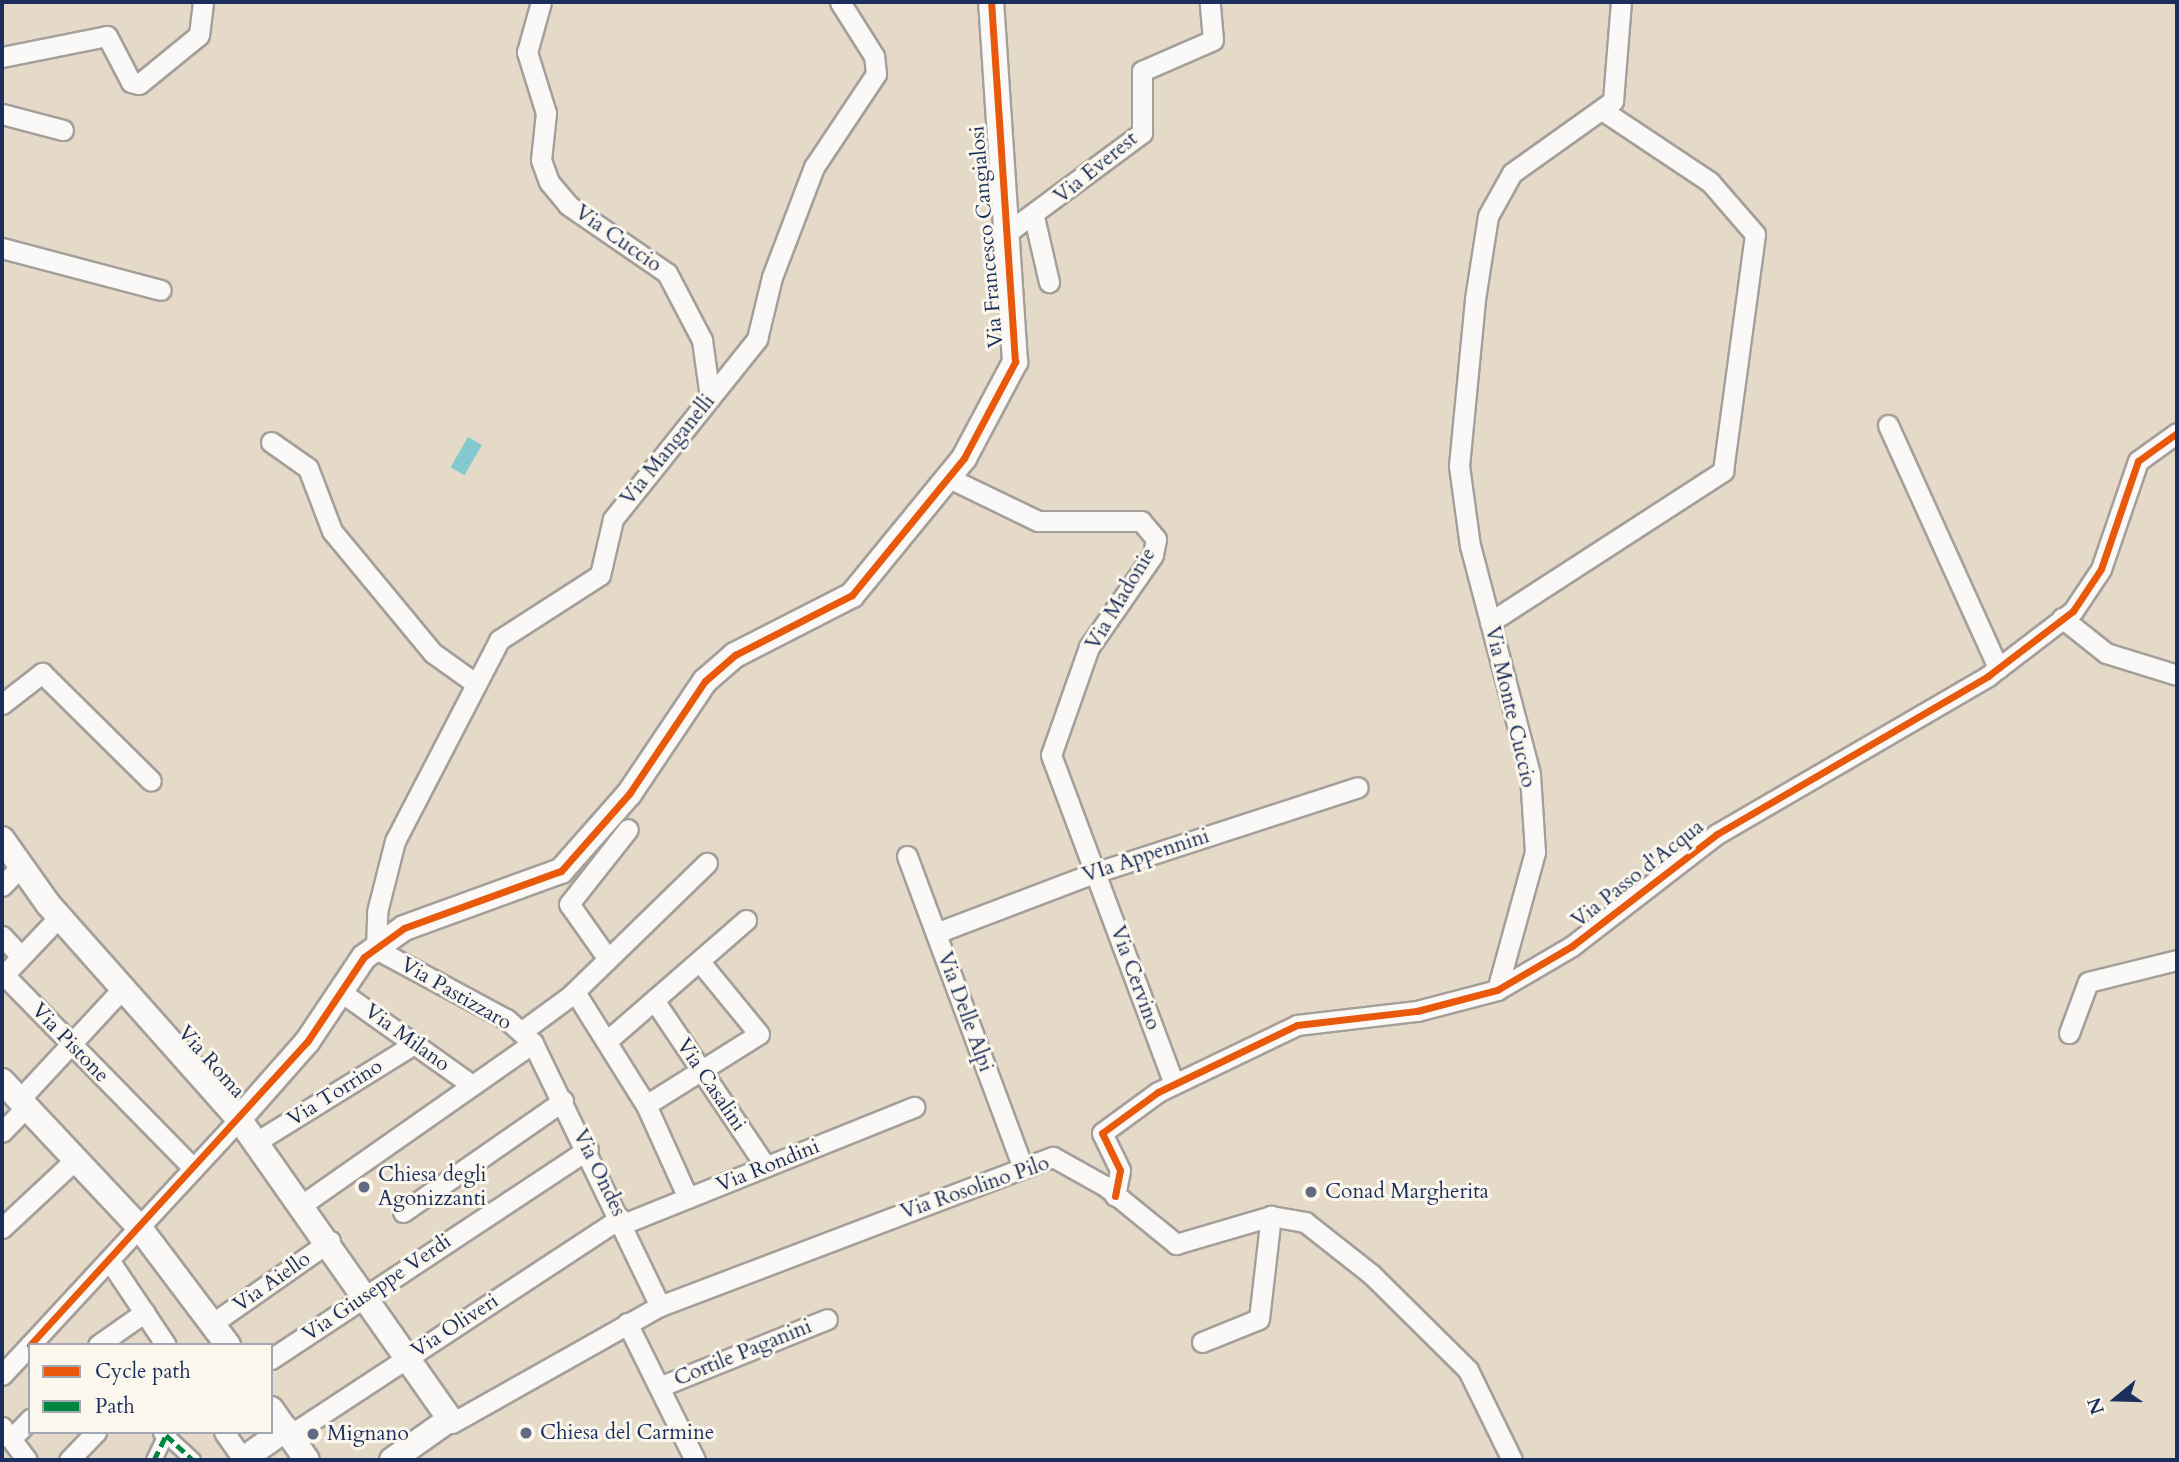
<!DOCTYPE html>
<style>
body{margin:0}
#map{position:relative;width:2179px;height:1462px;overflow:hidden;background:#e5d9c8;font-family:Cardo,serif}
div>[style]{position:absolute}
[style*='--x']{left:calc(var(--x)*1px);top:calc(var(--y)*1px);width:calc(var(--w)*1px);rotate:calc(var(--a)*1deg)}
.water>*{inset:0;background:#83cad0;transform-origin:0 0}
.roads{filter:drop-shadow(2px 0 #a49f9b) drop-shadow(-2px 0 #a49f9b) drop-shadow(0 2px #a49f9b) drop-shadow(0 -2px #a49f9b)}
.pedestrian>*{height:14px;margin:-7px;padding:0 7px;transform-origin:7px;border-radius:7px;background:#fbf9f7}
.minor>*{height:19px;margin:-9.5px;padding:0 9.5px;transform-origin:9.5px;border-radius:9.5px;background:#fbf9f7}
.tertiary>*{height:24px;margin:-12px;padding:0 12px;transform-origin:12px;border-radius:12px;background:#fbf9f7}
.quiet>*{height:5px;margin-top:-2.5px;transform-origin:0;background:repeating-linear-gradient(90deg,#00873e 0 10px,transparent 0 15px)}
.cycleway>*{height:7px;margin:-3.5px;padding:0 3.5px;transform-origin:3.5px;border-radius:3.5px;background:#e8590c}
.dots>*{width:19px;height:19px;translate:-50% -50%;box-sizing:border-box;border:4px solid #fbf7ec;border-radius:50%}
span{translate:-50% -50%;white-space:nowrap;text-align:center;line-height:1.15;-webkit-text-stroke:6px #fbf7ec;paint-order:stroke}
.street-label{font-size:21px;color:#1b2f5e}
.poi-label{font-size:21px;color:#1b2f5e}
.left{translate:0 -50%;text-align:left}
.frame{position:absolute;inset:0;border:4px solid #1b2f5e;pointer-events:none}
.legend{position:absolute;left:28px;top:1343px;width:245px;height:91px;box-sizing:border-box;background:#fbf7ec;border:2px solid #a1a7b3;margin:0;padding:9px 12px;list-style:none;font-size:21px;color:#1b2f5e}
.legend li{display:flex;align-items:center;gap:14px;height:35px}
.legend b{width:35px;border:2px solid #a1a7b3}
.north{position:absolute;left:2081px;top:1364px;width:70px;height:70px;-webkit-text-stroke:5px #fbf7ec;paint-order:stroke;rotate:251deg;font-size:19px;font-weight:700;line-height:28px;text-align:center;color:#1b2f5e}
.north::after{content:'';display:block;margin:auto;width:24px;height:32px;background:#1b2f5e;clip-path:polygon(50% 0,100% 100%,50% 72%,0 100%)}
</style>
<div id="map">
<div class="water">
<i style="left:468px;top:437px;width:16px;height:35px;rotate:30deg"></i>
</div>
<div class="roads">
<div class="pedestrian">
<i style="--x:154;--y:1460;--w:28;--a:-64"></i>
<i style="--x:166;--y:1435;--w:37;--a:43"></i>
</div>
<div class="minor">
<i style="--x:541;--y:2;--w:52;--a:105.6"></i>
<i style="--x:527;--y:52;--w:64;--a:72.7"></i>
<i style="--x:546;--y:113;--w:47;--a:96.1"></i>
<i style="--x:541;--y:160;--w:23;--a:70"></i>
<i style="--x:549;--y:182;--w:30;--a:50"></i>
<i style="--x:568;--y:205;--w:120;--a:34.5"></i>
<i style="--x:667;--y:273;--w:76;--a:62.4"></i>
<i style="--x:702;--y:340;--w:58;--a:82"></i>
<i style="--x:2;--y:57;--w:107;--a:-11.3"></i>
<i style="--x:107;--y:36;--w:52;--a:62.4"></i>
<i style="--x:131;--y:82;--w:8;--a:14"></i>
<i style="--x:139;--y:84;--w:77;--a:-39.2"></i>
<i style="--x:199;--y:35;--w:33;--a:-83"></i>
<i style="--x:2;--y:114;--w:63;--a:14.7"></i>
<i style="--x:1034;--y:217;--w:67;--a:77"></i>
<i style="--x:1008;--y:232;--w:167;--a:-36.5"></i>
<i style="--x:1142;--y:133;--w:62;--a:-90"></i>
<i style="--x:1142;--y:71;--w:77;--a:-23.6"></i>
<i style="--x:1213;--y:40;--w:38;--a:-95"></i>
<i style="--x:2;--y:248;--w:164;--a:14.8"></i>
<i style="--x:1888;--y:425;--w:267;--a:65.6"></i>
<i style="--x:271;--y:442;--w:45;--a:35.1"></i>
<i style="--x:308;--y:468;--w:67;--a:69.1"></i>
<i style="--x:332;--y:531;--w:158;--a:50.4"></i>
<i style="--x:433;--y:653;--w:52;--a:35.5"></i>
<i style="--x:949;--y:478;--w:99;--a:25.8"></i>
<i style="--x:1038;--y:521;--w:103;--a:0"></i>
<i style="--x:1141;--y:521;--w:23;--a:50"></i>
<i style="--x:1156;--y:539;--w:16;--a:101"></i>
<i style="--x:1153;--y:555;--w:112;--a:124.8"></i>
<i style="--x:1089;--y:647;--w:114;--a:109.4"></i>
<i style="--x:1051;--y:755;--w:351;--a:69.5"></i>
<i style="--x:2062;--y:618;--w:56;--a:38.5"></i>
<i style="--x:2106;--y:653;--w:74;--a:17.2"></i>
<i style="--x:1490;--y:622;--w:278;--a:-32.9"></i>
<i style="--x:1723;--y:471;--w:239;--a:-82.3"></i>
<i style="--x:1755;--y:234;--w:69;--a:-130.9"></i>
<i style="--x:1710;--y:182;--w:130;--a:-146.3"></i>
<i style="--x:2;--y:704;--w:51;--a:-37.8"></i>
<i style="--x:42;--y:673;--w:153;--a:44.7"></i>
<i style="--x:907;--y:856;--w:333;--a:69.6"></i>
<i style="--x:2;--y:886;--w:28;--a:-46"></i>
<i style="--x:59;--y:917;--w:80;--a:133.5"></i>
<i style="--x:4;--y:975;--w:270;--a:45.6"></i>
<i style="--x:936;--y:933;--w:172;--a:-20.8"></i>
<i style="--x:1097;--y:872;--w:274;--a:-18"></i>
<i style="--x:2;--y:936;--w:26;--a:47"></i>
<i style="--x:608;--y:959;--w:67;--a:-125.3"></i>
<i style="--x:569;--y:904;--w:95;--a:-51.8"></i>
<i style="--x:1497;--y:990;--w:143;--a:-74.6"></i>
<i style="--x:1535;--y:852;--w:78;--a:-93.7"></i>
<i style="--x:1530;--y:774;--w:236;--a:-104.7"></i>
<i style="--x:1470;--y:546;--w:81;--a:-97.8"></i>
<i style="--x:1459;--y:466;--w:168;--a:-84.5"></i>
<i style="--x:1475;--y:299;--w:84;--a:-81.1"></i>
<i style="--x:1488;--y:216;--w:49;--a:-60.8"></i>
<i style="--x:1512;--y:173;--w:124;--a:-35.5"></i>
<i style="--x:1613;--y:101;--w:99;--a:-85.4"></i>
<i style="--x:341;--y:992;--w:161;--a:35.4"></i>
<i style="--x:575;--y:992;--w:133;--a:57.9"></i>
<i style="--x:646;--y:1105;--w:102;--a:65.7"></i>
<i style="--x:656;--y:1003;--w:197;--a:56.1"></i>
<i style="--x:521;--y:1032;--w:61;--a:-36.3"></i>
<i style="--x:570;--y:996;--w:191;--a:-44.2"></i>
<i style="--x:2069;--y:1033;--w:54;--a:-69.6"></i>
<i style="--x:2088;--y:982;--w:92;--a:-13.9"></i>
<i style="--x:608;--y:1040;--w:183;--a:-41"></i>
<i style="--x:19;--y:1100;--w:151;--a:-47.1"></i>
<i style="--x:646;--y:1105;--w:133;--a:-32.1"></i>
<i style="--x:759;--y:1034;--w:93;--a:-129.3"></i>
<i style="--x:2;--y:1132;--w:35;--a:-46"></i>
<i style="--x:256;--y:1142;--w:186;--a:-31.8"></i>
<i style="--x:1115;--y:1196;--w:26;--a:-79"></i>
<i style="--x:1120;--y:1170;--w:41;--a:-115.9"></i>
<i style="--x:1102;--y:1133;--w:69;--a:-36.2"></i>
<i style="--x:1158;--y:1092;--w:154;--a:-25.7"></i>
<i style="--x:1297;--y:1025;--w:121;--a:-6.7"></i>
<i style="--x:1417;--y:1011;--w:83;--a:-14.7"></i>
<i style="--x:1497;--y:990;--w:87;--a:-30.4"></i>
<i style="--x:1572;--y:946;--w:183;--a:-37.7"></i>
<i style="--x:1717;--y:834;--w:314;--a:-30.2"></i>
<i style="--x:1988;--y:676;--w:107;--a:-37.4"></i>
<i style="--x:2073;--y:611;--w:50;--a:-56.3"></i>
<i style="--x:2101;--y:569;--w:114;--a:-71.1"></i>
<i style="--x:2138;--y:461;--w:48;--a:-35.7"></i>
<i style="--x:303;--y:1204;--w:281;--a:-35"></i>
<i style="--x:403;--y:1212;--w:195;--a:-34.8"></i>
<i style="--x:623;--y:1224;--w:314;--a:-21.9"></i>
<i style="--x:2;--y:1228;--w:100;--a:-43"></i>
<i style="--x:109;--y:1260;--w:102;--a:56.2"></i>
<i style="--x:660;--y:1306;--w:292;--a:-115.8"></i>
<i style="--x:533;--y:1043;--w:36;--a:-138"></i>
<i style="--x:506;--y:1019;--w:148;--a:-151.7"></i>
<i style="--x:376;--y:949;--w:37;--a:-88"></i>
<i style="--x:377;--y:912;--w:73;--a:-75.8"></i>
<i style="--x:395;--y:841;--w:226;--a:-62.6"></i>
<i style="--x:499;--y:640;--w:120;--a:-32.8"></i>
<i style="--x:600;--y:575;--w:57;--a:-76.9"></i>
<i style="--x:613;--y:519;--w:231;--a:-51.3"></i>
<i style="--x:757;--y:339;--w:64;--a:-76.4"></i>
<i style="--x:772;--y:277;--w:118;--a:-69.1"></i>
<i style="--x:814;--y:167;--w:112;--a:-56.3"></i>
<i style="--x:876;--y:74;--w:18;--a:-96"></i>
<i style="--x:874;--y:56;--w:64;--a:-122.2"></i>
<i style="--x:213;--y:1323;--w:143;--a:-35"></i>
<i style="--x:627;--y:1323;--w:153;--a:63.6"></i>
<i style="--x:1202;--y:1342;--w:61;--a:-22"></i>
<i style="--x:1259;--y:1319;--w:104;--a:-83.4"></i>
<i style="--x:30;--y:1345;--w:308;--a:-47.2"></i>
<i style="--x:98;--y:1345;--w:57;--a:-35.1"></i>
<i style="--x:271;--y:1359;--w:380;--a:-33.5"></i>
<i style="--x:2;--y:1375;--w:41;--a:-47"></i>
<i style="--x:659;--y:1387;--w:181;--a:-22"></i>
<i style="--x:452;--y:1423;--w:239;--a:-29.4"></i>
<i style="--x:660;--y:1306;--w:420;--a:-20.8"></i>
<i style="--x:1053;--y:1157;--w:60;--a:29.1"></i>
<i style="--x:1105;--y:1186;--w:92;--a:39.2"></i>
<i style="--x:1176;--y:1244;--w:99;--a:-16.4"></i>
<i style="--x:1271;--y:1216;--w:35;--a:10"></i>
<i style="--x:1305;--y:1222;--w:84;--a:38.2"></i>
<i style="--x:1371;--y:1274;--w:136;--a:44.7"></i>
<i style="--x:1468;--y:1370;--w:100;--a:63.9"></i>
<i style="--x:2;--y:1427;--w:41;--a:52.9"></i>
<i style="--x:163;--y:1432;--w:4;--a:45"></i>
<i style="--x:224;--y:1432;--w:33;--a:55"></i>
<i style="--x:290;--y:1435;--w:395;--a:-33.3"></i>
<i style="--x:11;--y:1439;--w:28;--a:-46"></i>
<i style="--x:69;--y:1460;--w:39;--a:-46"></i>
</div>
<div class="tertiary">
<i style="--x:2;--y:839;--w:80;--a:54.7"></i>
<i style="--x:48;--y:904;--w:288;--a:48.4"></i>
<i style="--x:239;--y:1119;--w:367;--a:54.9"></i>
<i style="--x:450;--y:1419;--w:71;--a:144.7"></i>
<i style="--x:2;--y:1081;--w:200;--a:46.8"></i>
<i style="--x:139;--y:1227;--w:148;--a:53"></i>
<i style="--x:239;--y:1119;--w:103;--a:-48.6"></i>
<i style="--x:307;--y:1042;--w:102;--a:-56.2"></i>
<i style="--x:364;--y:957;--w:49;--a:-35.9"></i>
<i style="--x:404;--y:928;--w:167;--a:-20"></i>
<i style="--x:561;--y:871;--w:103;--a:-48.6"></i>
<i style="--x:629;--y:794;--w:136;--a:-56.1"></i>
<i style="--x:705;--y:681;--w:40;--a:-41"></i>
<i style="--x:735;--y:655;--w:131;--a:-27.1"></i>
<i style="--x:852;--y:595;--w:177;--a:-50.7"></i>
<i style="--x:964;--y:458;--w:109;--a:-62"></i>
<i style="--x:1015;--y:362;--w:361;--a:-93.8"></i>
<i style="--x:271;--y:1409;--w:62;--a:54.8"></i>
<i style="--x:242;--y:1460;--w:54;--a:-35.2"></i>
</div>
</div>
<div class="quiet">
<i style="--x:154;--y:1460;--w:28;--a:-64"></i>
<i style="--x:166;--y:1435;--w:37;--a:43"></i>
</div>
<div class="cycleway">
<i style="--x:1115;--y:1196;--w:26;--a:-79"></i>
<i style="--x:1120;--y:1170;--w:41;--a:-115.9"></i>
<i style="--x:1102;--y:1133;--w:69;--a:-36.2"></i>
<i style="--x:1158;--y:1092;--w:154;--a:-25.7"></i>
<i style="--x:1297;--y:1025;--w:121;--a:-6.7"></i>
<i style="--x:1417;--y:1011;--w:83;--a:-14.7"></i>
<i style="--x:1497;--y:990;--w:87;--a:-30.4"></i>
<i style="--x:1572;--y:946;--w:183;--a:-37.7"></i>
<i style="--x:1717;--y:834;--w:314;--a:-30.2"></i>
<i style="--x:1988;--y:676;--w:107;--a:-37.4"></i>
<i style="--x:2073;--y:611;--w:50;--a:-56.3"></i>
<i style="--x:2101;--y:569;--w:114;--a:-71.1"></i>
<i style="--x:2138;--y:461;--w:48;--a:-35.7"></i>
<i style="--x:30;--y:1345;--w:411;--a:-47.6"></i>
<i style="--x:307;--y:1042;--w:102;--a:-56.2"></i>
<i style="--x:364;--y:957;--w:49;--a:-35.9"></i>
<i style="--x:404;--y:928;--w:167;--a:-20"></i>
<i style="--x:561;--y:871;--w:103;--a:-48.6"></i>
<i style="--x:629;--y:794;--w:136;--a:-56.1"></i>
<i style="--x:705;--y:681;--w:40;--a:-41"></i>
<i style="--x:735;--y:655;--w:131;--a:-27.1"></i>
<i style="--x:852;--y:595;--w:177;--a:-50.7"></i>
<i style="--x:964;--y:458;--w:109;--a:-62"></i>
<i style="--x:1015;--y:362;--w:361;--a:-93.8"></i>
</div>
<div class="dots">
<i style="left:364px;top:1187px;background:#626a83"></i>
<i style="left:1311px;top:1192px;background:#626a83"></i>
<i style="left:526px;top:1433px;background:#626a83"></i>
<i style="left:313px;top:1434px;background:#626a83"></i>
</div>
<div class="street-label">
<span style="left:1096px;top:168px;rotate:-39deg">Via Everest</span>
<span style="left:987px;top:237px;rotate:-95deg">Via Francesco Cangialosi</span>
<span style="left:618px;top:239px;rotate:35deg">Via Cuccio</span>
<span style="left:668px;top:450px;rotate:-51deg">Via Manganelli</span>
<span style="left:1121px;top:599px;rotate:-59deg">Via Madonie</span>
<span style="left:1510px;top:707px;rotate:77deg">Via Monte Cuccio</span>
<span style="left:1146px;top:856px;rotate:-18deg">VIa Appennini</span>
<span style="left:1638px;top:874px;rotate:-38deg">Via Passo d'Acqua</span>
<span style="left:1135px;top:978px;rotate:70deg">Via Cervino</span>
<span style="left:456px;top:994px;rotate:30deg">Via Pastizzaro</span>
<span style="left:965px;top:1012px;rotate:70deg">Via Delle Alpi</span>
<span style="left:407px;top:1038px;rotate:36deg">Via Milano</span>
<span style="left:70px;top:1043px;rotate:46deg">Via Pistone</span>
<span style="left:211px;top:1062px;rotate:48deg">Via Roma</span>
<span style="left:711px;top:1085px;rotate:56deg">Via Casalini</span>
<span style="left:335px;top:1093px;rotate:-32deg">Via Torrino</span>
<span style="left:768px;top:1166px;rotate:-22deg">Via Rondini</span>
<span style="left:599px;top:1173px;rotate:64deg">Via Ondes</span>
<span style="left:975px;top:1188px;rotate:-19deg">Via Rosolino Pilo</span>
<span style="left:272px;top:1282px;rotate:-35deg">Via Aiello</span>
<span style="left:377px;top:1288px;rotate:-34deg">Via Giuseppe Verdi</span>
<span style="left:455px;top:1326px;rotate:-33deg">Via Oliveri</span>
<span style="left:743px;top:1353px;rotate:-22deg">Cortile Paganini</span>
</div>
<div class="poi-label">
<span class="left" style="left:378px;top:1187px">Chiesa degli<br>Agonizzanti</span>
<span class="left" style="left:1325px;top:1192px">Conad Margherita</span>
<span class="left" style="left:540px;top:1433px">Chiesa del Carmine</span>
<span class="left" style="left:327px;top:1434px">Mignano</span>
</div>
<div class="frame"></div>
<ul class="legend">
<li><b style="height:9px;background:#e8590c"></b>Cycle path</li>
<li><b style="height:9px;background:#00873e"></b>Path</li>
</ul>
<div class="north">N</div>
</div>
